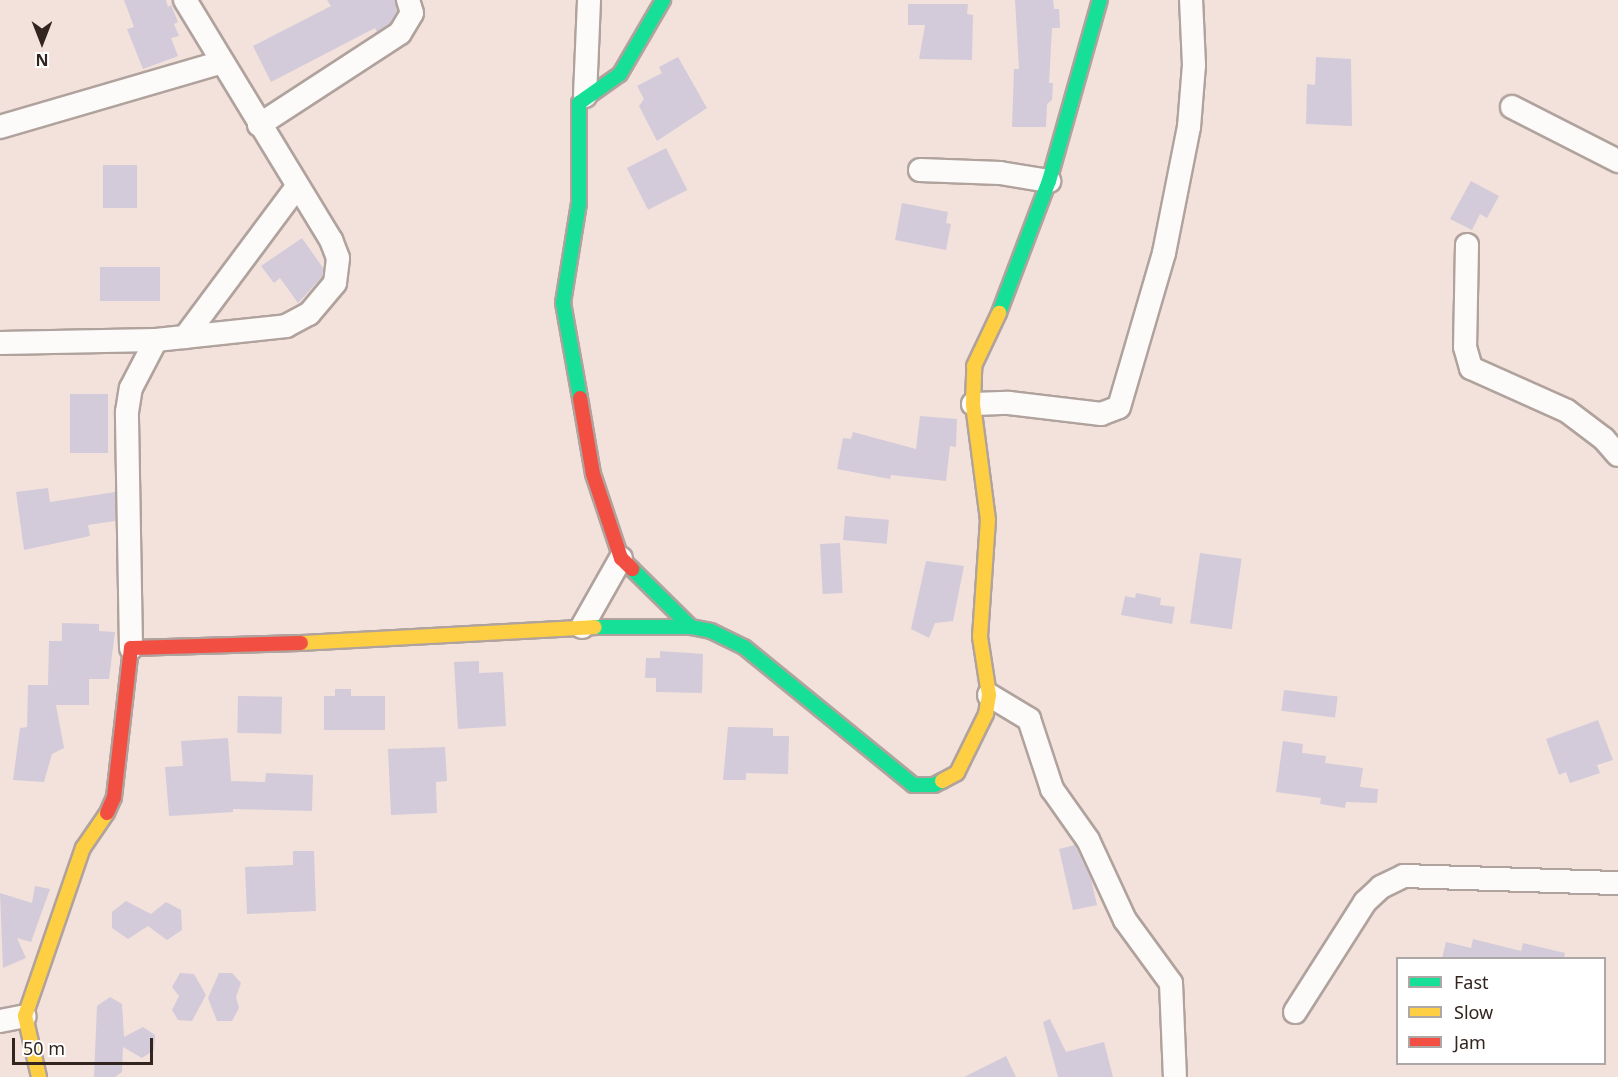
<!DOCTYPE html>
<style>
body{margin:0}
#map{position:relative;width:1618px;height:1077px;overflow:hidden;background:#f3e2dc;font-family:"Noto Sans",sans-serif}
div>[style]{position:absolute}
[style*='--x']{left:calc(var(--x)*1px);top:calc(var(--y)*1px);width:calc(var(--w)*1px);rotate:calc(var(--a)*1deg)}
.building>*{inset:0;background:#d3cbd9;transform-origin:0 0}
.roads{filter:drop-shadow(2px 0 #b0a29d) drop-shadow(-2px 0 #b0a29d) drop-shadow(0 2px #b0a29d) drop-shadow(0 -2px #b0a29d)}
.street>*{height:22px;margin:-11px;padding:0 11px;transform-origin:11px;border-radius:11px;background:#fdfbfa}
.fast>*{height:14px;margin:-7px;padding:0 7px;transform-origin:7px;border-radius:7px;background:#16e098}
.slow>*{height:14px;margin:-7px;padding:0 7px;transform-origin:7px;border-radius:7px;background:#ffcf43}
.jam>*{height:14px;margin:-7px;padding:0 7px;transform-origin:7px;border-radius:7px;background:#f24e42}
span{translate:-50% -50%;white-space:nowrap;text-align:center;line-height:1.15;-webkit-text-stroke:4.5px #fff;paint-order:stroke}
.legend{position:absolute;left:1396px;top:957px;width:210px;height:108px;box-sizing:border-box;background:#fff;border:2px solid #ada7a5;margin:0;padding:8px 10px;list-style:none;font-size:18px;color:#32241e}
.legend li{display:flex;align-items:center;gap:12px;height:30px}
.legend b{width:30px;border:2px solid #ada7a5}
.north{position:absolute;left:12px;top:12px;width:60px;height:60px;-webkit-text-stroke:4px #fff;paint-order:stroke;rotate:180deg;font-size:16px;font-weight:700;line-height:24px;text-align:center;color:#32241e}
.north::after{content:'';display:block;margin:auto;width:21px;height:27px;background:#32241e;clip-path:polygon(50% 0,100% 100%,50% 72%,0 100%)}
.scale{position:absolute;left:12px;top:1038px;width:141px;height:27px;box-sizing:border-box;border:3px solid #32241e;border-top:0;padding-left:8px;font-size:18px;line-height:21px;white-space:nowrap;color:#32241e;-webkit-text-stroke:4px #fff;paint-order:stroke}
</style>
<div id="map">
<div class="building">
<i style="clip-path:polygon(124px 0,166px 0,168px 7px,171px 5px,178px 22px,174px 24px,179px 36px,171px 38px,178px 56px,143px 69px,127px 29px,134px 27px)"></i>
<i style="clip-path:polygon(327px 0,395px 0,397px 11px,390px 23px,377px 32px,375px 28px,271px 82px,253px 46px,331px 6px)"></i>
<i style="clip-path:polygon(1015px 0,1053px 0,1054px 9px,1059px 9px,1060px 28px,1052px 28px,1049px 83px,1053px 83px,1052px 100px,1047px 104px,1046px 127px,1012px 127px,1014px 69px,1019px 69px)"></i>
<i style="clip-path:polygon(908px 4px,968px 4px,967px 14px,973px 15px,972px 60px,919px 59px,925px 25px,908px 25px)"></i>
<i style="clip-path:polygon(678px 57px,707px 108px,657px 141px,639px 106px,644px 99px,637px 86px,662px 73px,659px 67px)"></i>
<i style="clip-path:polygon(1316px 57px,1351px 59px,1352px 126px,1306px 124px,1307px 84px,1315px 85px)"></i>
<i style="left:666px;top:148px;width:47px;height:44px;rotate:63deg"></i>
<i style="left:103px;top:165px;width:34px;height:43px"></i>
<i style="clip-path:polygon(1471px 181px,1499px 196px,1487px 218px,1480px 214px,1472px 230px,1450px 219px)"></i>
<i style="clip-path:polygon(902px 203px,948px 212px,946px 223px,951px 224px,946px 250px,895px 240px)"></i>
<i style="clip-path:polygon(302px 238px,323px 268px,322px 277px,298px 303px,280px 278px,274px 283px,261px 266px)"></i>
<i style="left:160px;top:267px;width:34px;height:60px;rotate:90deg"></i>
<i style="left:70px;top:394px;width:38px;height:59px"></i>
<i style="clip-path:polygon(920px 416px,957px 419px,956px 447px,950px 446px,946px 481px,891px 475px,890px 479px,837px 469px,843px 438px,851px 439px,853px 432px,916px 449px)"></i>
<i style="clip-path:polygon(48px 488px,50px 502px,115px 492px,115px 521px,88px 525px,90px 536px,24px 550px,16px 492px)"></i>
<i style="left:845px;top:516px;width:44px;height:24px;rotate:5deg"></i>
<i style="left:840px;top:543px;width:50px;height:20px;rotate:87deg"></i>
<i style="left:1200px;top:553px;width:42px;height:71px;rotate:8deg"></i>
<i style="clip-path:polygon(926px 561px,964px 566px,953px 621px,935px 623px,929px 638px,911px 629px)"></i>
<i style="clip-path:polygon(1136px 593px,1161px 598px,1160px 605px,1175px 607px,1172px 624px,1121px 615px,1125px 596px,1135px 598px)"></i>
<i style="clip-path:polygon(62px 623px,99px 624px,99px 631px,115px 632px,109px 679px,89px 679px,89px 705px,56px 705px,64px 748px,52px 754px,44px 782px,13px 780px,20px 728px,27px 727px,28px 685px,48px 685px,49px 641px,62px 641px)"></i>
<i style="clip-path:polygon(660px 651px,703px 654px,702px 693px,656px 692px,656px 678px,645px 678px,646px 658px,660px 658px)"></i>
<i style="clip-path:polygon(479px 661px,479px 673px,503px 672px,506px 726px,458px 729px,454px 662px)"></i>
<i style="clip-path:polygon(335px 689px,351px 689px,351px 696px,385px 696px,385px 730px,324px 730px,324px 696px,335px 696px)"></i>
<i style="left:1284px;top:690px;width:54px;height:21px;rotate:7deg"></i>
<i style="left:238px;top:696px;width:44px;height:37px;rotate:1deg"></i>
<i style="clip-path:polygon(1598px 720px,1613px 760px,1597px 765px,1600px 773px,1570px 783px,1566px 772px,1559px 775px,1546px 739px)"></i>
<i style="clip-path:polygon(728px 727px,773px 728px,773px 736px,789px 736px,788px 774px,746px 773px,746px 780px,723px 780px)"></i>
<i style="clip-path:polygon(228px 738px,231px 781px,265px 782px,266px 773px,313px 775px,312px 811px,233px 809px,233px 812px,169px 816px,165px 767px,183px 766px,181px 741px)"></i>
<i style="clip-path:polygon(1283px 741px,1303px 744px,1302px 753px,1326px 756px,1325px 763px,1363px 768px,1360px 787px,1378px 789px,1377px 803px,1346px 802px,1345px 808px,1320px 804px,1321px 798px,1276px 792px)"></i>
<i style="clip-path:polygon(445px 747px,447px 781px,436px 782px,437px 813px,391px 815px,388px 749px)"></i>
<i style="clip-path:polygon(1075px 845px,1091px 879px,1097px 905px,1073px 910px,1059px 849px)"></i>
<i style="clip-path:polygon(293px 851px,314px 851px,316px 911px,247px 914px,245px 867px,293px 865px)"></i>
<i style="clip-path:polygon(35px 886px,50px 889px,31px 942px,17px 938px,26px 958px,3px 968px,0 893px,32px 903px)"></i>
<i style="clip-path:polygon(126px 901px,151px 914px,166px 902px,181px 910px,182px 930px,167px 940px,148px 926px,128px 939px,112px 928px,112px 912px)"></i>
<i style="clip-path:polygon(1473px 939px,1521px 951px,1523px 943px,1565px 953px,1564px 958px,1442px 958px,1446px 942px,1471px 948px)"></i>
<i style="clip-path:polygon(180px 973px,194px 974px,206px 995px,192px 1021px,178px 1020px,172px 1010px,179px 996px,172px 987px)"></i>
<i style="clip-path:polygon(219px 973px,232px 973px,241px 983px,236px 997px,239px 1008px,232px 1021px,217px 1021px,208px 998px)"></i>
<i style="clip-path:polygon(110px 997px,122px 1004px,124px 1037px,143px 1027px,155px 1035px,154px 1050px,142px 1058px,123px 1047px,122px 1072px,115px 1077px,94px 1077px,97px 1006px)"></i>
<i style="clip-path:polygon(1050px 1019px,1066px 1052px,1104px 1042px,1113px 1077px,1058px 1077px,1043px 1022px)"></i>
<i style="clip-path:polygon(1006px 1056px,1016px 1077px,964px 1077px)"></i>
</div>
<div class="roads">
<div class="street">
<i style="--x:585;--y:96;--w:96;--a:-87.6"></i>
<i style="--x:1512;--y:107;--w:119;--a:27"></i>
<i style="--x:259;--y:125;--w:168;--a:-33.1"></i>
<i style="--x:400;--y:33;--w:23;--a:-59"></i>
<i style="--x:412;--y:13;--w:14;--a:-107"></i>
<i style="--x:0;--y:127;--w:231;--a:-16.3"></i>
<i style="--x:920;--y:170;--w:80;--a:2.1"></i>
<i style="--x:1000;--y:173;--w:50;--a:9.3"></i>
<i style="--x:1467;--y:245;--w:102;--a:91.1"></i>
<i style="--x:1465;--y:347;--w:22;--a:74"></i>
<i style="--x:1471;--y:368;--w:105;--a:24.1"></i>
<i style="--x:1567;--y:411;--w:46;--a:37.1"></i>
<i style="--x:1604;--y:439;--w:21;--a:49"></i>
<i style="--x:185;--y:337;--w:186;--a:-53.3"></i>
<i style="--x:0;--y:343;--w:156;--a:-1.1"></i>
<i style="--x:156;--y:340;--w:131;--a:-6.1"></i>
<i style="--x:286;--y:326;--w:26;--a:-28"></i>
<i style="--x:309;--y:314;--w:40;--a:-50"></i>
<i style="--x:335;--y:283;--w:25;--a:-83"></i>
<i style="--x:338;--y:258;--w:19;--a:-111"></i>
<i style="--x:331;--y:240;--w:281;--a:-121.3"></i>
<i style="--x:973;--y:404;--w:36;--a:-2"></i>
<i style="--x:1009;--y:403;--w:93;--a:6.8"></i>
<i style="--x:1101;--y:414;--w:19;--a:-21"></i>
<i style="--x:1119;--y:407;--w:160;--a:-73.7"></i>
<i style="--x:1164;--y:253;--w:128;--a:-78.8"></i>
<i style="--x:1189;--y:127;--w:62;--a:-85.4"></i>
<i style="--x:1194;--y:65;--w:65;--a:-92.6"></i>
<i style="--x:582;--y:627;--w:79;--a:-60.5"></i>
<i style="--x:131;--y:648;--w:236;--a:-91"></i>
<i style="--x:127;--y:412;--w:24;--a:-81"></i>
<i style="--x:131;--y:388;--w:54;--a:-62.5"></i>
<i style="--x:989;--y:695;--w:47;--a:31"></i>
<i style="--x:1029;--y:719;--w:74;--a:71.8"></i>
<i style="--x:1052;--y:789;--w:62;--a:54.8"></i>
<i style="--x:1088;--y:840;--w:88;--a:65.2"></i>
<i style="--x:1125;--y:920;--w:78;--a:53.9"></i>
<i style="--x:1171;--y:983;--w:94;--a:87.6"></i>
<i style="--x:1295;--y:1012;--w:130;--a:-57.5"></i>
<i style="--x:1365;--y:902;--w:22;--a:-43"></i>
<i style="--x:1381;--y:887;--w:25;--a:-26"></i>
<i style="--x:1404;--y:876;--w:214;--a:1.9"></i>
<i style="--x:0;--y:1021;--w:25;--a:-11"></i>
</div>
<div class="fast">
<i style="--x:999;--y:313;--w:141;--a:-69.3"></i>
<i style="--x:1049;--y:181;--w:188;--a:-74.3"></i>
<i style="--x:580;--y:398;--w:97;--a:-100.1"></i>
<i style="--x:563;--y:303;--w:101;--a:-80.9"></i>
<i style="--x:579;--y:203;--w:100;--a:-90"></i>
<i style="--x:579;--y:103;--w:50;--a:-35.3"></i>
<i style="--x:620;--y:74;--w:86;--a:-59.8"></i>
<i style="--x:632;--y:569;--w:83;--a:44.5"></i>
<i style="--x:595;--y:627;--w:96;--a:0"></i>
<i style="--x:691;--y:627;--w:20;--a:11"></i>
<i style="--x:711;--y:631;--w:37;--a:26"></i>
<i style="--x:744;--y:647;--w:218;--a:39.2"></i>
<i style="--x:913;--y:785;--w:21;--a:0"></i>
<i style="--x:934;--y:785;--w:9;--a:-27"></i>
</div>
<div class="slow">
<i style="--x:301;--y:643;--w:294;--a:-3.1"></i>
<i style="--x:942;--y:781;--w:17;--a:-28"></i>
<i style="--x:957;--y:773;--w:66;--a:-63.8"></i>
<i style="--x:986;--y:714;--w:19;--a:-81"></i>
<i style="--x:989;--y:695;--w:59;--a:-98.8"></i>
<i style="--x:980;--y:637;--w:117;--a:-86.1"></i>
<i style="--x:988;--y:520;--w:117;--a:-97.4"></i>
<i style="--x:973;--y:404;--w:38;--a:-88"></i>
<i style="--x:974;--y:366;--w:59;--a:-64.7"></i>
<i style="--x:39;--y:1077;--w:63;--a:-102.9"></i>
<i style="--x:25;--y:1016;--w:178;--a:-71"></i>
<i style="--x:83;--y:848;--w:42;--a:-55.6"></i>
</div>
<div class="jam">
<i style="--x:580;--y:398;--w:77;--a:80.3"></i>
<i style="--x:593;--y:474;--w:89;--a:71.6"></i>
<i style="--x:621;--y:558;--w:16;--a:45"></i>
<i style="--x:107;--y:813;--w:17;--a:-66"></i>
<i style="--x:114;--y:797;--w:150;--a:-83.5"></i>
<i style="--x:131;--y:648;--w:170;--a:-1.7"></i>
</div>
</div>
<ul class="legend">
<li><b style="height:8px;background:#16e098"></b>Fast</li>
<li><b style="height:8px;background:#ffcf43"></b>Slow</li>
<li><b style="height:8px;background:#f24e42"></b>Jam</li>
</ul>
<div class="north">N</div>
<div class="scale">50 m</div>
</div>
